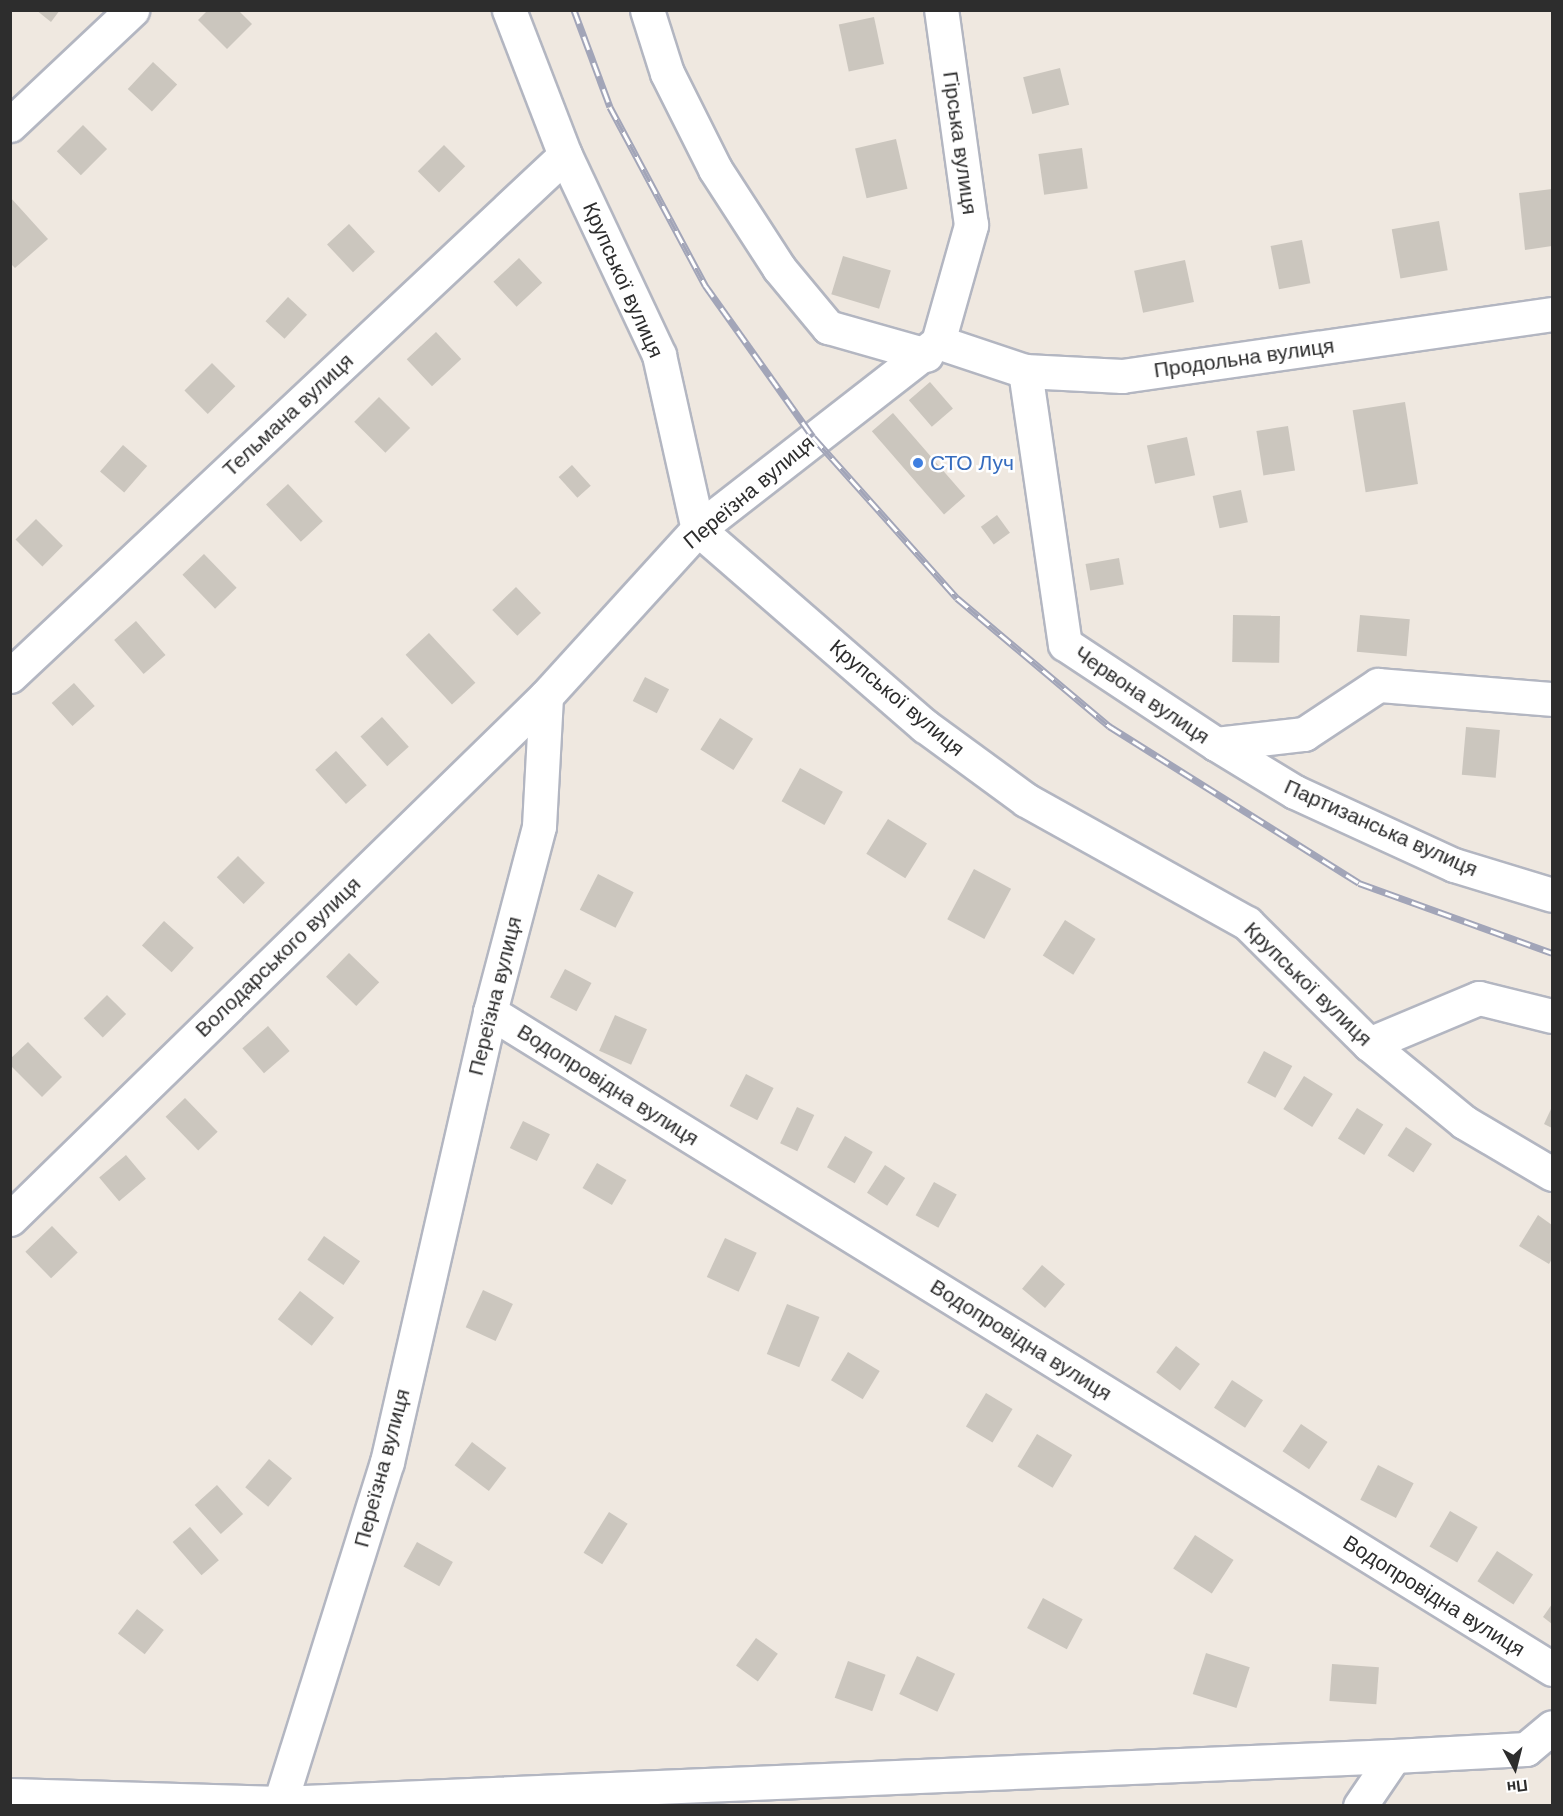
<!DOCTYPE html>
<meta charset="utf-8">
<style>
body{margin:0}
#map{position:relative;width:1563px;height:1816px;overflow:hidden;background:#efe8e0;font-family:Helvetica,sans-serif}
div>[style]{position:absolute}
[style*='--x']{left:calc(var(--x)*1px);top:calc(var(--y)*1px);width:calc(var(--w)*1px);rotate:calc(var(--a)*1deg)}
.building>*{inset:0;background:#cbc6be;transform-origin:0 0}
.roads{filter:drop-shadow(2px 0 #b3b6c1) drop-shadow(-2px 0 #b3b6c1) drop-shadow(0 2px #b3b6c1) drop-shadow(0 -2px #b3b6c1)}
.minor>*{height:33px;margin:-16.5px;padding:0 16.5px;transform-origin:16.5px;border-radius:16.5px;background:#fff}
.rail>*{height:7px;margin-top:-3.5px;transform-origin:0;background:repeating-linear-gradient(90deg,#fff 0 14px,#a2a5b8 0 28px);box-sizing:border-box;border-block:2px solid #a2a5b8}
.dots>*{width:16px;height:16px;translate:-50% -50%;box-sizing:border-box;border:3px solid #fff;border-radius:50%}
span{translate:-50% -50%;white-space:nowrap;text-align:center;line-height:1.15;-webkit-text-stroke:5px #fff;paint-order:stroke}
.street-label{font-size:21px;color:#2d2d2d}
.shop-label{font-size:21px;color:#366cbe}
.left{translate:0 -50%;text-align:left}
.frame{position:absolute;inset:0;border:12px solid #2d2d2d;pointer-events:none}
.north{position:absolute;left:1485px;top:1738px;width:60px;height:60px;-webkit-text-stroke:4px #fff;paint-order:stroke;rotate:173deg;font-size:16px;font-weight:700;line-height:24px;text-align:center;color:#2d2d2d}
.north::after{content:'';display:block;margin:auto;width:21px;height:27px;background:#2d2d2d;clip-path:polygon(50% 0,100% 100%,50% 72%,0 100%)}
</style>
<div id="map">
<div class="building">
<i style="clip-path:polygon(36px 10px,60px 10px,51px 22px)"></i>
<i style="clip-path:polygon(208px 10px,238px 10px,252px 24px,227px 49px,198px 20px)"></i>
<i style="left:874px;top:17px;width:48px;height:36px;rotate:78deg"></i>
<i style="left:153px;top:62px;width:33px;height:37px;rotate:43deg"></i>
<i style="left:1060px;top:68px;width:38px;height:38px;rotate:76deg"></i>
<i style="left:83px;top:125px;width:34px;height:37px;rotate:45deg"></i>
<i style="left:896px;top:139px;width:51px;height:42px;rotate:77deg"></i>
<i style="left:444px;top:145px;width:30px;height:37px;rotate:45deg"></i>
<i style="left:1082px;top:148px;width:41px;height:44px;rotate:82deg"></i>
<i style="clip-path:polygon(1552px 189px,1552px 246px,1525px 250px,1519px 193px)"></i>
<i style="clip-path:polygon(10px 197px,48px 239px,15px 268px,10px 263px)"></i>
<i style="left:1439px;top:221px;width:50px;height:48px;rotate:80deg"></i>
<i style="left:349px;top:224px;width:38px;height:30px;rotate:47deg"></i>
<i style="left:1302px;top:240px;width:44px;height:32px;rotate:79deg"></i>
<i style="left:843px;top:256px;width:50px;height:40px;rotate:17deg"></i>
<i style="left:519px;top:258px;width:34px;height:35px;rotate:47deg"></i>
<i style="left:1185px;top:260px;width:43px;height:52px;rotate:78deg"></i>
<i style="left:288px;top:297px;width:26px;height:33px;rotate:43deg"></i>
<i style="left:436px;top:332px;width:37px;height:40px;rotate:47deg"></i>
<i style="left:212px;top:363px;width:33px;height:39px;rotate:45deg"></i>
<i style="left:930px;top:382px;width:35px;height:28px;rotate:49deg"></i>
<i style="left:379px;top:397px;width:44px;height:35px;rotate:45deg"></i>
<i style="left:1405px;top:402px;width:83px;height:53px;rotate:81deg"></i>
<i style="left:893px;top:413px;width:110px;height:28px;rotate:49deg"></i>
<i style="left:1288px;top:426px;width:45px;height:32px;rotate:81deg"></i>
<i style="left:1187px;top:437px;width:39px;height:41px;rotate:78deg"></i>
<i style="left:123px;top:445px;width:32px;height:35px;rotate:41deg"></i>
<i style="left:572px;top:465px;width:28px;height:18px;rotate:48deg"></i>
<i style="left:288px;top:484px;width:51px;height:30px;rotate:47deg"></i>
<i style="left:1241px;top:490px;width:33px;height:29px;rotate:78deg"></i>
<i style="left:997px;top:515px;width:22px;height:20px;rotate:54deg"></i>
<i style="left:36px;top:519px;width:38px;height:29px;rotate:45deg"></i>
<i style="left:204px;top:554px;width:47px;height:30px;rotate:46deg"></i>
<i style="left:1119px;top:558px;width:27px;height:34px;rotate:80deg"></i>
<i style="left:516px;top:587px;width:36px;height:33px;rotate:46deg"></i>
<i style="left:1233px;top:615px;width:47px;height:47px;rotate:1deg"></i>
<i style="left:1360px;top:615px;width:50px;height:37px;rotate:5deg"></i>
<i style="left:136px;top:621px;width:45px;height:29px;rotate:49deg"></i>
<i style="left:429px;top:633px;width:68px;height:32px;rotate:47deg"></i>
<i style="left:645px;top:677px;width:27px;height:27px;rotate:27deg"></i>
<i style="left:74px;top:683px;width:31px;height:30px;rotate:48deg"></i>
<i style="left:382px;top:717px;width:40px;height:29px;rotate:48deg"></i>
<i style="left:720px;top:718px;width:39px;height:37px;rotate:32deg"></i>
<i style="left:1466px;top:727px;width:34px;height:48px;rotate:5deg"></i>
<i style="left:336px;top:751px;width:46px;height:28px;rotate:48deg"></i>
<i style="left:800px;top:768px;width:49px;height:38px;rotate:29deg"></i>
<i style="left:888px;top:819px;width:46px;height:41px;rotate:32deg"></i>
<i style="left:238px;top:856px;width:38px;height:30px;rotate:45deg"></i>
<i style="left:974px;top:869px;width:42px;height:57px;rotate:28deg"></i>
<i style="left:598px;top:874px;width:40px;height:40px;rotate:27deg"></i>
<i style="left:1065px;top:920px;width:36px;height:42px;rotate:32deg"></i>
<i style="left:164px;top:921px;width:40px;height:33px;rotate:42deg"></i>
<i style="left:349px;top:953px;width:42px;height:33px;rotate:44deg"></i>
<i style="left:565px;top:969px;width:30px;height:32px;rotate:28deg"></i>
<i style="left:107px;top:995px;width:27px;height:33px;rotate:45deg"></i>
<i style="left:615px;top:1015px;width:35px;height:39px;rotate:24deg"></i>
<i style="left:268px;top:1026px;width:33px;height:34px;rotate:49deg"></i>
<i style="clip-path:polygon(28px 1042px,62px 1077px,42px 1097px,10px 1065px,10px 1059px)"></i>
<i style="left:1264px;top:1051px;width:32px;height:36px;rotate:28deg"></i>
<i style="left:746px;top:1074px;width:31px;height:36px;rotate:27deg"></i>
<i style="left:1304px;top:1076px;width:34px;height:39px;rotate:32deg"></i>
<i style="left:185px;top:1098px;width:47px;height:27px;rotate:46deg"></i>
<i style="left:797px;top:1107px;width:19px;height:40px;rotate:25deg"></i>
<i style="clip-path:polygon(1552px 1107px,1552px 1128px,1544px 1124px)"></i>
<i style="left:1357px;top:1108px;width:31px;height:36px;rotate:32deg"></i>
<i style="left:523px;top:1121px;width:30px;height:30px;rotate:26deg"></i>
<i style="left:1406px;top:1127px;width:31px;height:34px;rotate:33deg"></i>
<i style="left:845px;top:1136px;width:32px;height:36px;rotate:30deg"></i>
<i style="left:126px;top:1155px;width:31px;height:35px;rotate:50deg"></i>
<i style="left:597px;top:1163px;width:34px;height:29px;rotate:30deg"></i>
<i style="left:885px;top:1165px;width:24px;height:33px;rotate:33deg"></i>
<i style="left:934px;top:1182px;width:26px;height:38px;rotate:29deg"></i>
<i style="clip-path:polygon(1538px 1215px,1552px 1225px,1552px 1259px,1549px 1264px,1519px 1246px)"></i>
<i style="left:52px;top:1226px;width:37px;height:37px;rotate:46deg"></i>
<i style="left:324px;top:1236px;width:44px;height:29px;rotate:35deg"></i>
<i style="left:725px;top:1238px;width:35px;height:43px;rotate:25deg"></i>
<i style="left:1042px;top:1265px;width:30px;height:31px;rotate:40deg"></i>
<i style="left:483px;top:1290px;width:33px;height:41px;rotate:25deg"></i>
<i style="left:300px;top:1291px;width:43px;height:36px;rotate:38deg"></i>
<i style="left:787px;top:1304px;width:35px;height:54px;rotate:22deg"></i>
<i style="left:1176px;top:1346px;width:30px;height:33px;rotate:37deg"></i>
<i style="left:848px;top:1352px;width:37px;height:33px;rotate:31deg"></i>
<i style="left:1232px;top:1380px;width:37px;height:33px;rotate:33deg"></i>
<i style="left:986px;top:1393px;width:31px;height:39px;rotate:31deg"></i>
<i style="left:1301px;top:1424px;width:32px;height:33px;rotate:34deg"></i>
<i style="left:1037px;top:1434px;width:41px;height:38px;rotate:31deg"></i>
<i style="left:472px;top:1442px;width:43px;height:29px;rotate:37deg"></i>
<i style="left:269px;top:1459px;width:30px;height:37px;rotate:40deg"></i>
<i style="left:1378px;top:1465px;width:40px;height:39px;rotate:27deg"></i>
<i style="left:217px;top:1485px;width:39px;height:30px;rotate:48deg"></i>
<i style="left:1450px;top:1511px;width:32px;height:41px;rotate:30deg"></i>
<i style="left:609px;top:1512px;width:22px;height:48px;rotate:32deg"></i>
<i style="left:190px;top:1527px;width:44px;height:23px;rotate:49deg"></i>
<i style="left:1195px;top:1535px;width:46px;height:40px;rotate:33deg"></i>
<i style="left:417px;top:1542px;width:41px;height:28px;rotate:29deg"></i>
<i style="left:1497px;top:1551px;width:43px;height:36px;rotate:33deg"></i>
<i style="left:1043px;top:1598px;width:45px;height:34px;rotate:28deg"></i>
<i style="clip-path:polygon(1552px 1604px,1552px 1624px,1543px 1617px)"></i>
<i style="left:137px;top:1609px;width:34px;height:31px;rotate:38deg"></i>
<i style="left:756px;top:1638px;width:27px;height:34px;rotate:36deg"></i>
<i style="left:1206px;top:1653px;width:46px;height:43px;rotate:18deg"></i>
<i style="left:917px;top:1656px;width:42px;height:42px;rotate:25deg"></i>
<i style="left:848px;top:1661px;width:40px;height:39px;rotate:20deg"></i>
<i style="left:1332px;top:1664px;width:47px;height:37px;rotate:4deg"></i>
</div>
<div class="roads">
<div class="minor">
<i style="--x:509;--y:10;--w:155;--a:68.9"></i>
<i style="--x:565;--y:155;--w:221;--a:64.8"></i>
<i style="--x:659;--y:355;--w:178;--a:77.4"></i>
<i style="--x:698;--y:529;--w:301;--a:41"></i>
<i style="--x:925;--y:726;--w:125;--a:36.2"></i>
<i style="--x:1026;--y:800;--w:253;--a:29.1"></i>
<i style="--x:1247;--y:923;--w:172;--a:44.8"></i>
<i style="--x:1369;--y:1044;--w:123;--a:39.4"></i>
<i style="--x:1464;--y:1122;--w:102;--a:30.6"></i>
<i style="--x:647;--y:10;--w:66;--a:72.4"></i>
<i style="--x:667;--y:73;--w:107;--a:63.4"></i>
<i style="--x:715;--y:169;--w:118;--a:57.1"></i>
<i style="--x:779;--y:268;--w:77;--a:50.3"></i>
<i style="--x:828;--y:327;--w:102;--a:15.9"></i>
<i style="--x:10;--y:125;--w:168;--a:-43.3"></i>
<i style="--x:938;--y:342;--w:92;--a:18.4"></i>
<i style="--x:1025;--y:371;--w:97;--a:3"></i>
<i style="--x:1122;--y:376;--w:434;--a:-8.2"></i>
<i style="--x:1025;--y:371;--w:276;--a:81.7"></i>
<i style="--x:1065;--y:644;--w:181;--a:33.5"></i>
<i style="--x:1216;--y:744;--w:89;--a:-6.5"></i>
<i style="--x:1304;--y:734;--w:89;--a:-33.5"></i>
<i style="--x:1378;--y:685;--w:175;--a:4.6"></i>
<i style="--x:10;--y:676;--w:761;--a:-43.19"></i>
<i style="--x:1216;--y:744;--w:92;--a:31.3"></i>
<i style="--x:1295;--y:792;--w:175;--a:24.7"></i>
<i style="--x:1454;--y:865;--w:102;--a:17"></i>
<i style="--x:490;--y:1012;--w:1249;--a:31.74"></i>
<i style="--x:1369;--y:1044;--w:119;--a:-22.7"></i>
<i style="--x:1479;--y:998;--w:75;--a:13.9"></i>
<i style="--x:10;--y:1219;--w:749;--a:-44.3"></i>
<i style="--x:10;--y:1795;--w:270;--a:1.7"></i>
<i style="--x:280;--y:1803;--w:1115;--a:-2.42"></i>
<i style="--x:1394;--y:1756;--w:132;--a:-3"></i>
<i style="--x:1526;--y:1749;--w:34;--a:-40"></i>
<i style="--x:280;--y:1803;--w:357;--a:-72.6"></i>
<i style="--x:387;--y:1462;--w:462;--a:-77.1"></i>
<i style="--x:490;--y:1012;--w:192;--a:-75.2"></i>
<i style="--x:539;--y:826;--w:130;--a:-86.9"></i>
<i style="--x:546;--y:696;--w:226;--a:-47.7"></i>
<i style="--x:698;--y:529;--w:304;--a:-37.9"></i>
<i style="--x:938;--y:342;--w:122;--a:-74.2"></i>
<i style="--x:971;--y:225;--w:217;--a:-97.9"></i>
<i style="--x:1360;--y:1806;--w:60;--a:-55.8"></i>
</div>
</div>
<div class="rail">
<i style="--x:574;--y:10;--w:103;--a:69.6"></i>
<i style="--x:610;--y:107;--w:202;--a:61.9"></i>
<i style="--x:705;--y:285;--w:186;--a:54.6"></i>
<i style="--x:813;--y:437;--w:216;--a:48.2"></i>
<i style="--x:957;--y:598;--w:199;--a:40.1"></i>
<i style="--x:1109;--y:726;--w:295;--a:32.1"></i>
<i style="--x:1359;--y:883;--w:205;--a:19.9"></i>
</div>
<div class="dots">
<i style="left:918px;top:463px;background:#3f7fe0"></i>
</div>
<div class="street-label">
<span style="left:960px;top:143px;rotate:82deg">Гірська вулиця</span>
<span style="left:623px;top:280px;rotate:66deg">Крупської вулиця</span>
<span style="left:1244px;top:358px;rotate:-8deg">Продольна вулиця</span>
<span style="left:288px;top:415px;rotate:-43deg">Тельмана вулиця</span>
<span style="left:749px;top:492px;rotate:-40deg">Переїзна вулиця</span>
<span style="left:1142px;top:695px;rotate:34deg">Червона вулиця</span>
<span style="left:897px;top:698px;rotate:40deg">Крупської вулиця</span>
<span style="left:1381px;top:828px;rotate:24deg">Партизанська вулиця</span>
<span style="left:278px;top:957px;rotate:-44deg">Володарського вулиця</span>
<span style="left:1308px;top:984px;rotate:44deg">Крупської вулиця</span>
<span style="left:495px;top:996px;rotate:-76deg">Переїзна вулиця</span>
<span style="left:608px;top:1085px;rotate:32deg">Водопровідна вулиця</span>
<span style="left:1021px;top:1340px;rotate:32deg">Водопровідна вулиця</span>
<span style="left:382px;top:1468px;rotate:-75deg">Переїзна вулиця</span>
<span style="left:1434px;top:1596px;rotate:32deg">Водопровідна вулиця</span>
</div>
<div class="shop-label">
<span class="left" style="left:930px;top:463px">СТО Луч</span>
</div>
<div class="frame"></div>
<div class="north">Пн</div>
</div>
